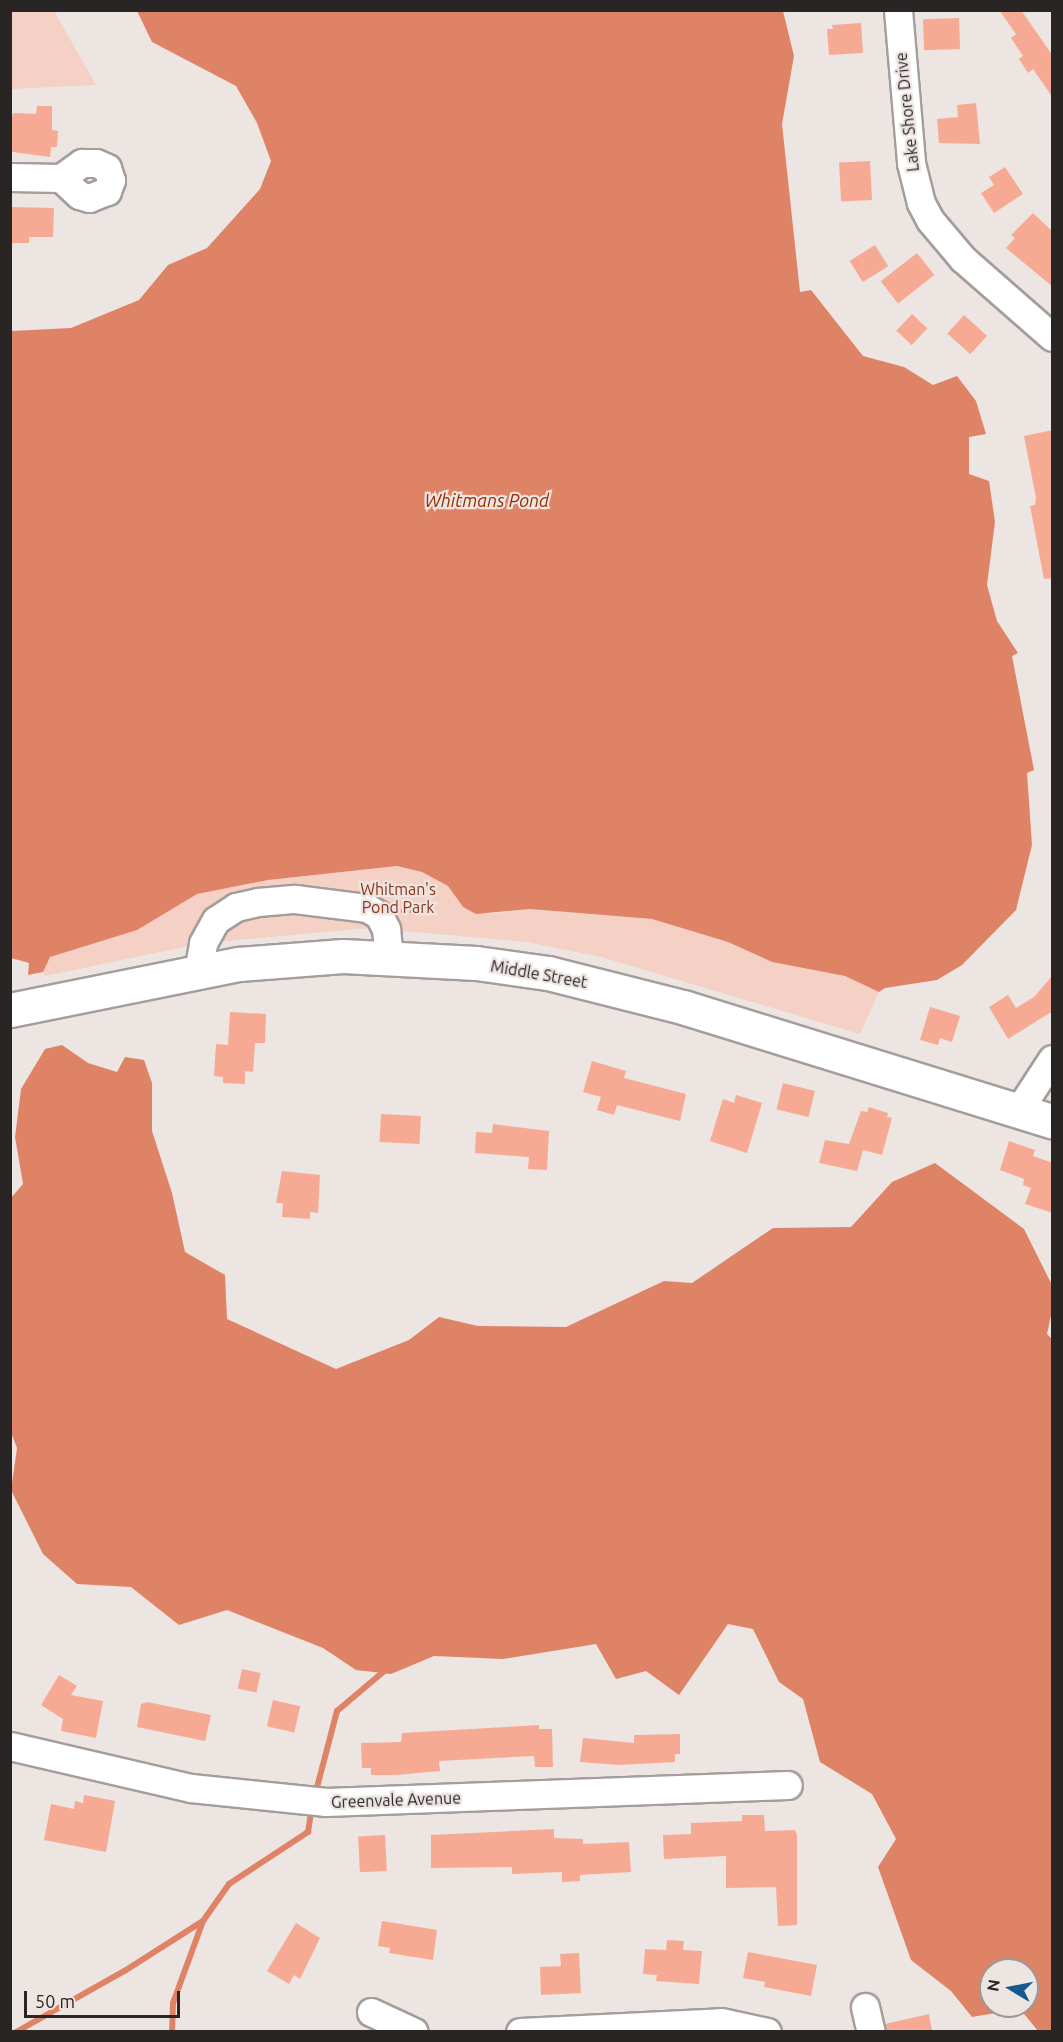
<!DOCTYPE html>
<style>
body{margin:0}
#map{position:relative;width:1063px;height:2042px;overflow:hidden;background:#ede5e2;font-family:Ubuntu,sans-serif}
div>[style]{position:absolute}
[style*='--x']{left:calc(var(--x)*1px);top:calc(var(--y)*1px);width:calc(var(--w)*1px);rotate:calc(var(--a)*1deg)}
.green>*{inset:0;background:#f5d0c5}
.water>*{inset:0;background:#df8367}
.stream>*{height:6px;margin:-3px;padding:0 3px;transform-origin:3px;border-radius:3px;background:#df8367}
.building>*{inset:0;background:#f7aa93;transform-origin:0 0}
.path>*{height:4px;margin-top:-2px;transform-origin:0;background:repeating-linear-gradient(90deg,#8b8684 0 6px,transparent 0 9px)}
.roads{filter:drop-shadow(2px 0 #a59d9b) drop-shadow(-2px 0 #a59d9b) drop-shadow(0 2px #a59d9b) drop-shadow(0 -2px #a59d9b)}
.minor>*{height:27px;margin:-13.5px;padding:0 13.5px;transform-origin:13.5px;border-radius:13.5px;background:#fff}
.major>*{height:33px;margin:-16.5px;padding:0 16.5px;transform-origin:16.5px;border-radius:16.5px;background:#fff}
span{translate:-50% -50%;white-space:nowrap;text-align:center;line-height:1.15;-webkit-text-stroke:4.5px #ede5e2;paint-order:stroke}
.street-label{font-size:16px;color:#282524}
.park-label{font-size:16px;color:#88351a}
.water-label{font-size:18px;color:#982c00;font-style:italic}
.frame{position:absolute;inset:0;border:12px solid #282524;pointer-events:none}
.north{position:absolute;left:979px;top:1958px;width:60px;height:60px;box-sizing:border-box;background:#ede5e2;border:2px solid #9e9896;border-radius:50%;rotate:280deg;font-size:16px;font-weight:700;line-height:24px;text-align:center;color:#282524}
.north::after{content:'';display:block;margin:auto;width:21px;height:27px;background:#16598e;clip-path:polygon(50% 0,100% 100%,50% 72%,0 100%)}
.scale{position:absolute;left:24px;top:1991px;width:156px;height:27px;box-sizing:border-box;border:3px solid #282524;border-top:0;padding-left:8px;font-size:18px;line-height:21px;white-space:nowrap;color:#282524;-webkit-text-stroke:4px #ede5e2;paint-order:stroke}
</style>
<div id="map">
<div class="green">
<i style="clip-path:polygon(10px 11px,54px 11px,96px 85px,11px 89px)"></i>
<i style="clip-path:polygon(397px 866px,422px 872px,448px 886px,463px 907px,487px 914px,530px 909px,652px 919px,728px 942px,772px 962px,845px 976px,879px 992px,860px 1034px,601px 957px,527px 942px,370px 928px,203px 943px,45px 976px,43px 972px,49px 957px,197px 894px,268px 880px)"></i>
</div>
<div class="water">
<i style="clip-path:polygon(137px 11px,783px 11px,794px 56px,782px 124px,800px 292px,811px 290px,863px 356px,904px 367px,933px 385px,957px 376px,976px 401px,986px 434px,969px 437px,969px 474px,989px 481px,995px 522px,987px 585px,997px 621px,1018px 653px,1012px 656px,1034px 770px,1027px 773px,1032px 845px,1016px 910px,962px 965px,937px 980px,885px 988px,879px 992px,845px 976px,772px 962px,728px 942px,652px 919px,530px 909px,476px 914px,463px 907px,448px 886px,422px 872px,397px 866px,268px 880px,197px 894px,137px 930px,50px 957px,43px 972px,28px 975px,29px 963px,11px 958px,11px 331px,71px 328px,139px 300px,168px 265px,207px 248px,260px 189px,271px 161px,257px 123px,236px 86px,152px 42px)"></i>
<i style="clip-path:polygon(evenodd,62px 1045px,88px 1063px,117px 1072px,125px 1057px,144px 1060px,152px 1083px,152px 1131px,172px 1193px,185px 1252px,225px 1275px,227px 1319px,336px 1369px,409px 1340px,439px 1317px,478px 1326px,566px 1327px,664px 1281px,692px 1283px,773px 1228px,851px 1227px,892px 1182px,935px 1163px,1024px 1229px,1052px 1285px,1052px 1311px,1047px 1334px,1052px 1339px,1052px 2031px,1038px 2031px,1020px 2009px,972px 2017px,951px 1991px,911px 1960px,878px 1867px,896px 1839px,872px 1794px,820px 1762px,803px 1699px,779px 1682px,753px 1629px,728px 1624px,679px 1695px,646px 1671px,616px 1679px,596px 1644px,503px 1659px,434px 1656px,391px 1674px,356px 1670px,323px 1648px,227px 1610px,179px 1625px,131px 1587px,77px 1584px,43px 1554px,11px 1490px,17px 1448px,10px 1430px,10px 1199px,23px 1184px,15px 1137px,21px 1089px,45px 1049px,62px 1045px,991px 1970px,1027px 1970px,1027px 2006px,991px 2006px,991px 1970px)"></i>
</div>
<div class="stream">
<i style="--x:315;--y:1795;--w:87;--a:-75.3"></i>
<i style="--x:337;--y:1711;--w:60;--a:-40.3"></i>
<i style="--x:383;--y:1672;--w:4;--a:-104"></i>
<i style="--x:16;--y:2032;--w:126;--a:-29.4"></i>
<i style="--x:126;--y:1970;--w:91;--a:-32.5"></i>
<i style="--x:203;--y:1921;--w:45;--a:-54.9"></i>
<i style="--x:229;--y:1884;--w:95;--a:-33.4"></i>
<i style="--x:308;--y:1832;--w:24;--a:-81"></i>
<i style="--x:172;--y:2032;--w:29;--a:-88"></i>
<i style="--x:173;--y:2003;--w:87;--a:-69.9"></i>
</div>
<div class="building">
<i style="clip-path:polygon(999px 10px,1021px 10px,1053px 56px,1053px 98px,1033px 69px,1028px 73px,1019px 59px,1023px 56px,1011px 38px,1016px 34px)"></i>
<i style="left:959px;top:18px;width:31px;height:36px;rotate:88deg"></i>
<i style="clip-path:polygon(861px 23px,863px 53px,829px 55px,827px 29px,833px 29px,832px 25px)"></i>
<i style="clip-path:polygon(976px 103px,980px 144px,939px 143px,937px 119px,958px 117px,957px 105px)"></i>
<i style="clip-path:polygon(37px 106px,52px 106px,52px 130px,58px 131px,57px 147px,51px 147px,50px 157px,13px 152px,10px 148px,10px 118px,14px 113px,36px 114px)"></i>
<i style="left:870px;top:161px;width:39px;height:31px;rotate:87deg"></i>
<i style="clip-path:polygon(1005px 167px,1023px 194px,994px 213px,981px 193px,994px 185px,989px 177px)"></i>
<i style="clip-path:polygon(10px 207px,54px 208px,53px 237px,29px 237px,29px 243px,10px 243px)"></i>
<i style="clip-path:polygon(1033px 213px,1053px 232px,1053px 287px,1006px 248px,1015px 238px,1011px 235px)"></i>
<i style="left:875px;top:245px;width:25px;height:30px;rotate:58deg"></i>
<i style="left:917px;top:253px;width:28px;height:46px;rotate:52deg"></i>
<i style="left:912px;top:314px;width:21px;height:23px;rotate:43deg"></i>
<i style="left:964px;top:315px;width:31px;height:25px;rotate:42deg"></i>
<i style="clip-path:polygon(1053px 430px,1053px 578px,1044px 579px,1030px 506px,1035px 505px,1036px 498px,1024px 436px)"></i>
<i style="clip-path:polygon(1053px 975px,1053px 1011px,1008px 1039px,989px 1007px,1008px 995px,1016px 1008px,1034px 997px)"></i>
<i style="clip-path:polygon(930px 1007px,960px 1016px,952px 1042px,940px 1038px,938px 1045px,920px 1040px)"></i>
<i style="clip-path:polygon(230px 1012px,266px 1014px,265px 1043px,255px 1043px,253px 1072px,245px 1071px,245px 1084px,223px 1083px,223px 1077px,214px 1076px,216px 1044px,228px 1045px)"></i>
<i style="clip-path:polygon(592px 1061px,626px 1071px,624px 1078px,686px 1094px,680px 1121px,617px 1105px,614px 1115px,597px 1110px,601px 1097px,583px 1092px)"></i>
<i style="left:783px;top:1083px;width:33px;height:27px;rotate:14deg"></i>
<i style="clip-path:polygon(736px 1095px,762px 1103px,747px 1153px,710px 1141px,723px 1099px,734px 1103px)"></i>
<i style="clip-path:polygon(869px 1107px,888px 1113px,887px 1117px,892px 1118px,882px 1155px,863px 1150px,857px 1171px,819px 1163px,825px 1140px,849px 1144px,861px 1111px,867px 1112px)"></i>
<i style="left:381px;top:1114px;width:40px;height:28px;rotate:3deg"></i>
<i style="clip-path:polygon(493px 1124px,549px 1131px,547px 1170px,528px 1169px,529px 1157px,475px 1153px,476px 1132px,492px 1133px)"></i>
<i style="clip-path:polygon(1009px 1141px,1035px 1150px,1033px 1156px,1053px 1163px,1053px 1213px,1025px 1204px,1031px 1188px,1023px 1185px,1024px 1179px,1000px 1170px)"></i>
<i style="clip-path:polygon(282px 1171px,320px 1175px,318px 1213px,310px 1212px,310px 1219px,282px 1217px,283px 1203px,276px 1203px)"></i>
<i style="left:242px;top:1669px;width:19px;height:20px;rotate:12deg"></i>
<i style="clip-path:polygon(59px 1675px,77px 1686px,71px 1695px,103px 1701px,96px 1738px,61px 1731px,63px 1719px,41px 1705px)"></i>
<i style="left:273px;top:1700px;width:28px;height:27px;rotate:13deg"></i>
<i style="clip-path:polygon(147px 1702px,211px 1715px,205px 1741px,137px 1727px,141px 1704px)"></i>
<i style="clip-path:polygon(539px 1725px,539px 1729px,552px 1729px,553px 1767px,535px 1767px,534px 1756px,439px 1761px,440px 1771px,396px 1775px,371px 1775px,371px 1768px,362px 1768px,361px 1743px,401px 1742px,402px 1733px)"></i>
<i style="clip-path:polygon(680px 1734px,680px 1754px,675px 1754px,675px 1762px,619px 1765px,580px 1762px,583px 1738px,634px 1743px,634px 1735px)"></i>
<i style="clip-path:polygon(84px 1795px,115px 1801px,106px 1852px,44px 1840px,51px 1804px,74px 1809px,75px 1801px,83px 1803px)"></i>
<i style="clip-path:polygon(742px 1815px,764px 1815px,765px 1831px,795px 1830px,797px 1835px,797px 1925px,778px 1926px,776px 1887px,726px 1888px,726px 1856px,664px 1859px,663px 1835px,691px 1834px,691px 1823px,742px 1821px)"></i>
<i style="clip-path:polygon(554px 1829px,554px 1838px,583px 1839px,583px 1844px,629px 1842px,631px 1872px,580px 1875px,580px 1881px,562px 1882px,562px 1872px,512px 1874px,512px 1867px,431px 1868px,431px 1835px)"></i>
<i style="left:385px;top:1835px;width:36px;height:27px;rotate:87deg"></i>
<i style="clip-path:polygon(382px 1921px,437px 1930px,433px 1960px,389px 1953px,390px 1948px,378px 1946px)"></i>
<i style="clip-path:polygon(296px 1923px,320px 1938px,300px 1979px,294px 1975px,289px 1984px,267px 1971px)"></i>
<i style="clip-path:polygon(667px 1940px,684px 1941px,683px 1950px,702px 1951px,699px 1984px,656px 1981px,657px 1975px,643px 1974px,645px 1949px,666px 1950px)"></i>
<i style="clip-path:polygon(748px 1952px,817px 1965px,811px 1996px,764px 1987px,765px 1982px,743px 1978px)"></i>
<i style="clip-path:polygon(579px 1953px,581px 1993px,541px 1995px,540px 1967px,561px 1966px,560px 1954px)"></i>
<i style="clip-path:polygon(929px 2014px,932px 2031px,886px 2031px,885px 2024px)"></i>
</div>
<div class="path">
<i style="--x:401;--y:911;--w:10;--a:0"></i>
</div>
<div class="roads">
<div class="minor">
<i style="--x:898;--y:10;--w:154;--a:85.1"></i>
<i style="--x:911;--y:163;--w:41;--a:76"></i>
<i style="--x:921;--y:203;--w:19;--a:62"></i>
<i style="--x:930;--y:220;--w:51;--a:49.8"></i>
<i style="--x:963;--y:259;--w:118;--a:41.2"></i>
<i style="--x:10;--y:177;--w:51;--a:1.1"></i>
<i style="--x:61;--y:178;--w:26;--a:-36"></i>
<i style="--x:82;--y:163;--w:14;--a:0"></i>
<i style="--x:96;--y:163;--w:12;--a:24"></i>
<i style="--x:107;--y:168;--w:13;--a:72"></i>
<i style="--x:111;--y:180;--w:12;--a:110"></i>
<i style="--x:107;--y:191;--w:19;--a:159"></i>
<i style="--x:89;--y:198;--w:10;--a:-163"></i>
<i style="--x:79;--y:195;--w:25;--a:-137"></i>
<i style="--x:198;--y:972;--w:29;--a:-80"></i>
<i style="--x:203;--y:943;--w:26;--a:-61"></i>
<i style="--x:216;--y:920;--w:24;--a:-33"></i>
<i style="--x:236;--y:907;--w:23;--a:-13"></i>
<i style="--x:258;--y:902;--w:37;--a:-5"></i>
<i style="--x:295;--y:899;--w:73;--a:7.1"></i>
<i style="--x:367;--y:908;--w:14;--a:30"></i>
<i style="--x:379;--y:915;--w:16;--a:63"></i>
<i style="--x:386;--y:929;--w:27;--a:84"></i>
<i style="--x:1018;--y:1111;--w:62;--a:-56.8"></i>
<i style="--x:10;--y:1746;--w:186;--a:13.1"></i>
<i style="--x:191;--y:1788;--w:136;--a:5.9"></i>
<i style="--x:326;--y:1802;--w:462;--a:-2.1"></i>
<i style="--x:865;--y:2007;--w:26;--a:77"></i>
<i style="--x:371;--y:2012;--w:47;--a:24.9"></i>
<i style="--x:520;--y:2032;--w:201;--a:-2.8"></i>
<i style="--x:721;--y:2022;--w:47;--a:12.3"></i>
</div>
<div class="major">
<i style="--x:10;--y:1010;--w:234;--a:-11.4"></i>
<i style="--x:239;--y:964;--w:104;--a:-4.4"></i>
<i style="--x:343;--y:956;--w:133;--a:3"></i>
<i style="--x:476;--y:963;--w:73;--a:7.9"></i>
<i style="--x:548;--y:973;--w:142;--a:14.2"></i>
<i style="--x:686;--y:1008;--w:383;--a:17.2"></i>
</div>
</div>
<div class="street-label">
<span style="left:907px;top:112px;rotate:-96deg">Lake Shore Drive</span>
<span style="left:539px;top:974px;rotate:10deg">Middle Street</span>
<span style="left:396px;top:1800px;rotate:-2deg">Greenvale Avenue</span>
</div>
<div class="park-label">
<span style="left:398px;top:898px">Whitman's<br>Pond Park</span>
</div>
<div class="water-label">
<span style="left:487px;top:500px">Whitmans Pond</span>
</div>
<div class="frame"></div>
<div class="north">N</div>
<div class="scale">50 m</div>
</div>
